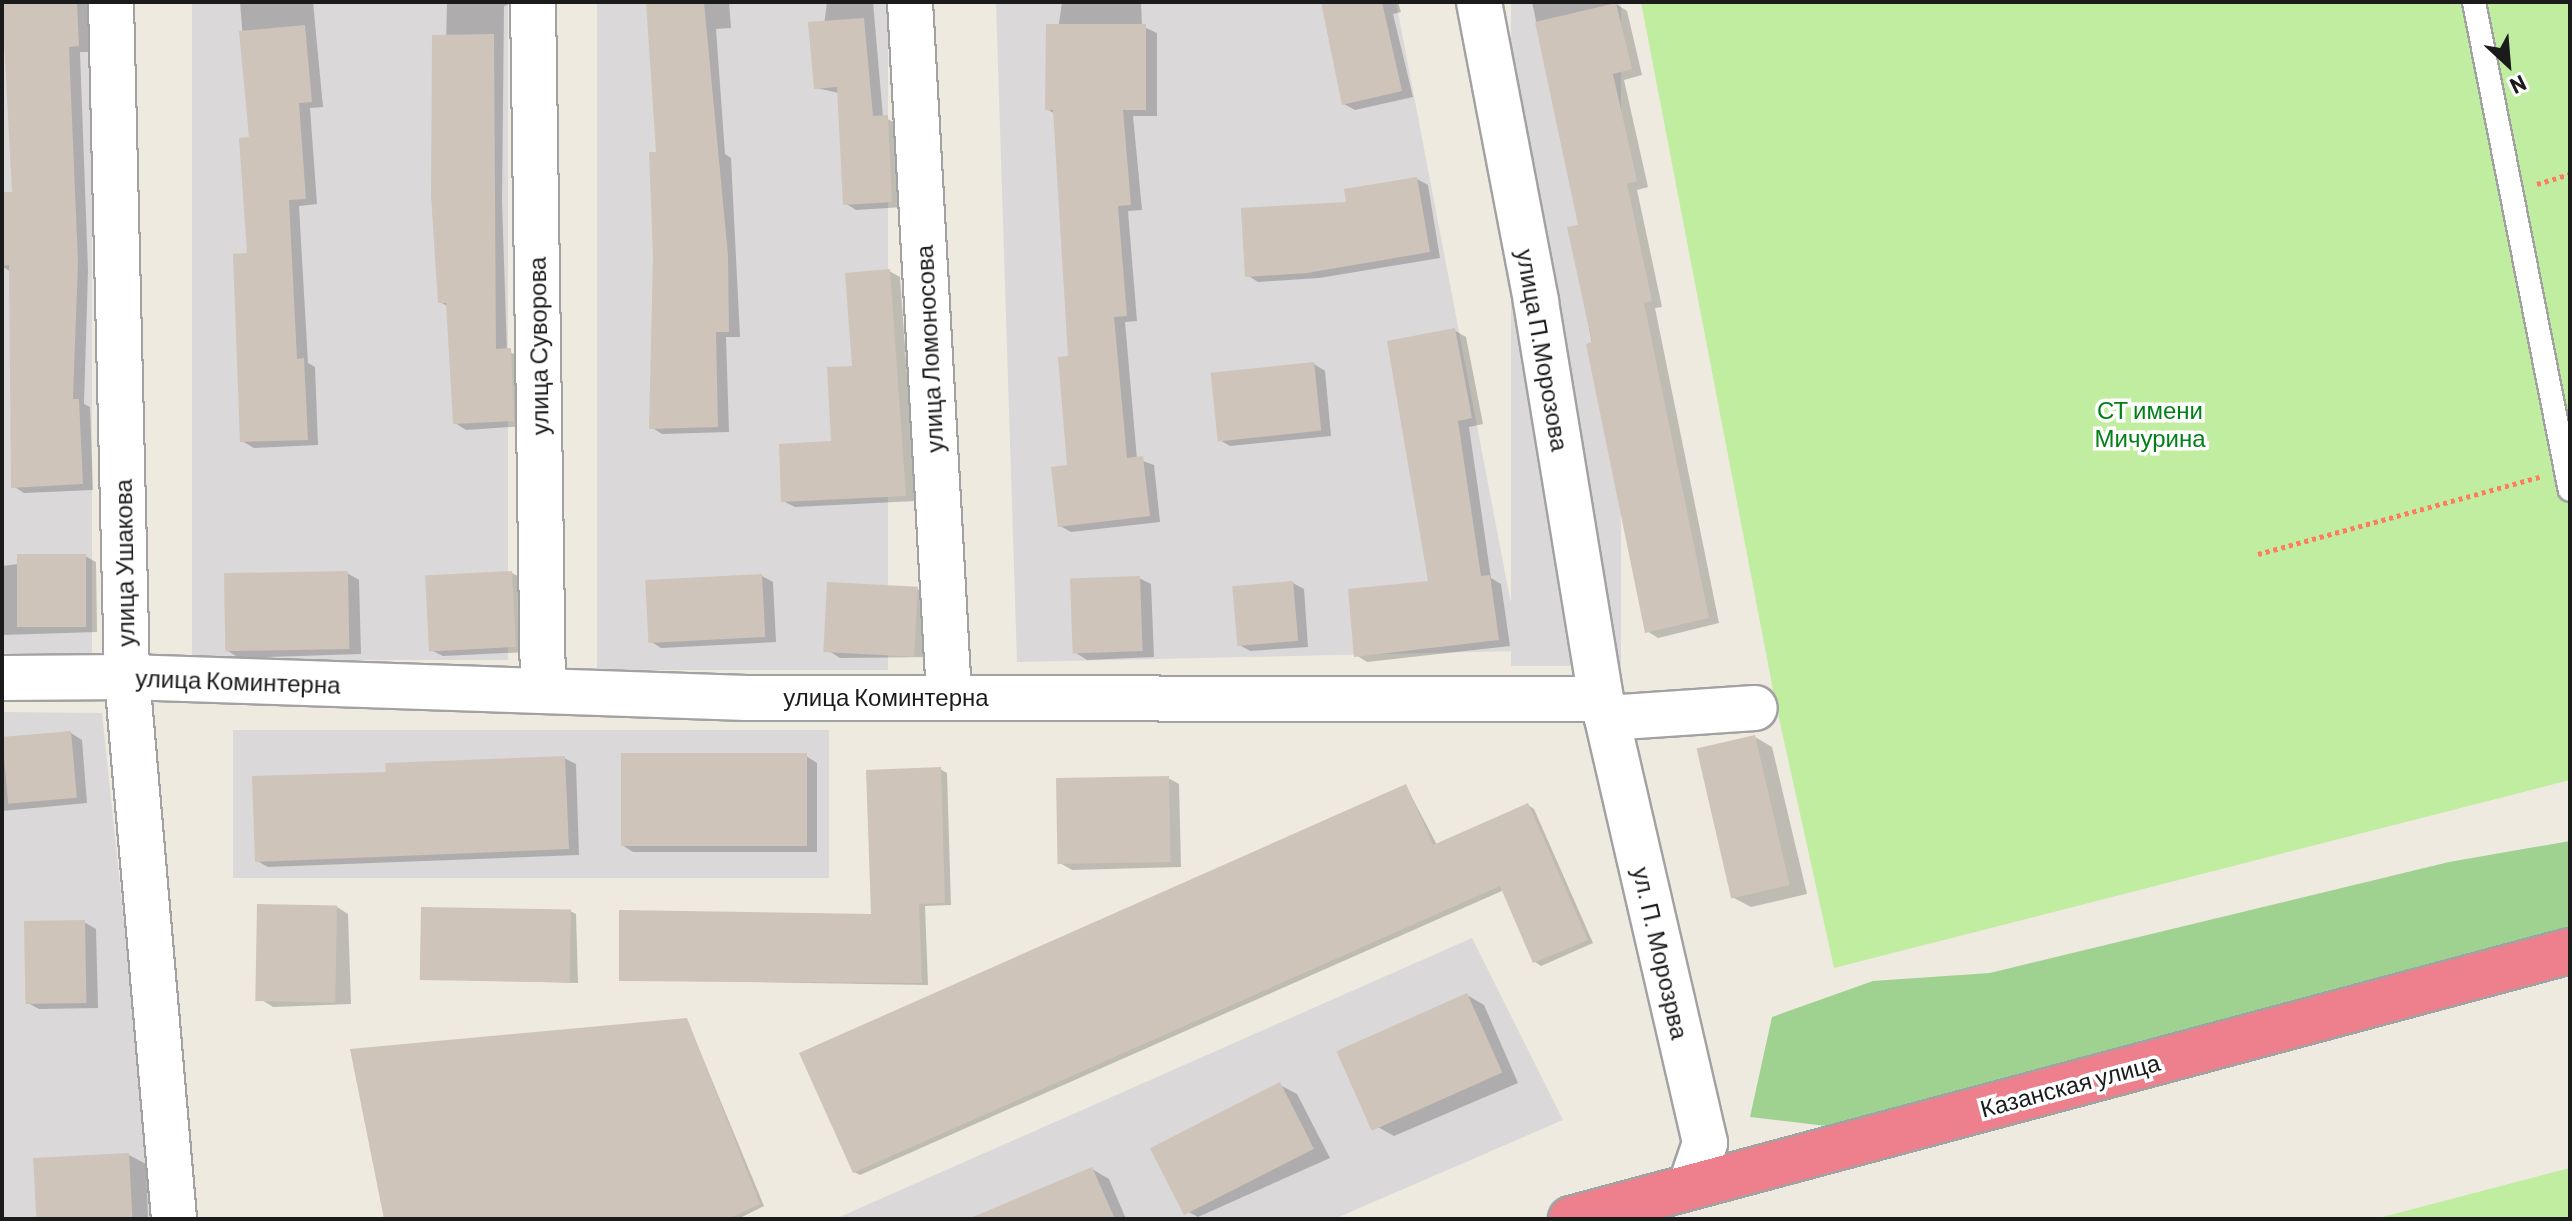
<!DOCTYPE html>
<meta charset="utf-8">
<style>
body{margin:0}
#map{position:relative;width:2572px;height:1221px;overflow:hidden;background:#eeeae0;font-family:Barlow,sans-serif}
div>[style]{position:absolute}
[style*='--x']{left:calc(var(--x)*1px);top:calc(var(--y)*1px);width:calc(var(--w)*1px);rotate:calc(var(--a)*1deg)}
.residential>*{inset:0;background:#dad8d8;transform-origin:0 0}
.grass>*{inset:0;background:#c0eda0}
.forest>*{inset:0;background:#9fd191}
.shadow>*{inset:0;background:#0003}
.building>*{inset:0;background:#cec4b9;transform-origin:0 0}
.path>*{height:5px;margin-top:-2.5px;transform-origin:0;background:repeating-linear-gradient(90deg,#ff7c60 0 4px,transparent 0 8px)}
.roads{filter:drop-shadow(2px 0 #a2a2a2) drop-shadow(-2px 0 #a2a2a2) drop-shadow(0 2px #a2a2a2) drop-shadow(0 -2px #a2a2a2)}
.lane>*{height:22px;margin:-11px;padding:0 11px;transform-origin:11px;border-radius:11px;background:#fff}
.street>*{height:44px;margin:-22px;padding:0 22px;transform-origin:22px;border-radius:22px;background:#fff}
.highway>*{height:44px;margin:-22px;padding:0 22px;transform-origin:22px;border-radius:22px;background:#ed808c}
span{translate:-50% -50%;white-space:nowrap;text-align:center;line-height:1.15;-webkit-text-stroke:7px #fff;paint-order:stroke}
.street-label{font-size:24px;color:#1b1b1b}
.park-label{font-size:24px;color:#038017}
.frame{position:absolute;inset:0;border:4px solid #1b1b1b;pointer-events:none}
.north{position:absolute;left:2468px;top:24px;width:80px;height:80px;-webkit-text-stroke:6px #fff;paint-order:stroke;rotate:154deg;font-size:22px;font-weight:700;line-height:32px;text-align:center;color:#1b1b1b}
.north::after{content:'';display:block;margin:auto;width:28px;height:36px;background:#1b1b1b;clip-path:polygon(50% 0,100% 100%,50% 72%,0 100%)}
</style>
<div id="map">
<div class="residential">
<i style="left:2px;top:2px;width:90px;height:651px"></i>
<i style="left:192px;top:2px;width:316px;height:658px"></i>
<i style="left:597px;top:2px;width:291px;height:668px"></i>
<i style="clip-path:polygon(996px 2px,1396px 2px,1520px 651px,1017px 662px)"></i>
<i style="left:1511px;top:2px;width:110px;height:664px"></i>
<i style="clip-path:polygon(2px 712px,102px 713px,155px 1219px,2px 1219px)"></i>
<i style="left:829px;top:730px;width:148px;height:596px;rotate:90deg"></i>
<i style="clip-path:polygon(1472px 938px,1563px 1120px,1334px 1219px,835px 1219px)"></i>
</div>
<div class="grass">
<i style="clip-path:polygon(1641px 2px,2570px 2px,2570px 780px,1834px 968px,1775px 700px)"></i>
<i style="clip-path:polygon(2570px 1168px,2570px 1219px,2375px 1219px)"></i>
</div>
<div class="forest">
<i style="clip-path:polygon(2570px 841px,2570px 927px,1844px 1128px,1750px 1117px,1772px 1017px,1873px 981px,1990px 973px,2449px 862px)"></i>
</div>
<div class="shadow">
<i style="clip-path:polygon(4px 2px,87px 2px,89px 52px,80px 52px,88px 270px,84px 404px,90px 407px,93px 490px,24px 493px,13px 486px,11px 272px,2px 266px,2px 194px,14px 194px)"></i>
<i style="clip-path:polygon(240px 2px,313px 2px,323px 107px,310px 108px,317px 204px,299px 206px,308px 363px,315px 367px,318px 445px,254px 448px,242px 441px,251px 139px)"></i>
<i style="clip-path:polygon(447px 2px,516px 2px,504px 6px,502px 202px,507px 351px,522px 357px,525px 426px,466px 430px,455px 423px,449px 307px,440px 302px)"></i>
<i style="clip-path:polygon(647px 2px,729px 2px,731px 28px,716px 29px,725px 154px,731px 158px,740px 337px,726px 337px,729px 432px,662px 434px,651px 427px,658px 154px)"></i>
<i style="clip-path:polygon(827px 2px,873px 2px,883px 117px,898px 124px,903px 207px,856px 210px,845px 203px,839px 93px,816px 88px)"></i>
<i style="clip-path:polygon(1062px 2px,1141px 2px,1142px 26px,1157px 33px,1157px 116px,1133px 116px,1142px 210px,1128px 211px,1137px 321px,1125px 322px,1137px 459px,1154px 465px,1160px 522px,1071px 532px,1060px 526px,1069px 467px,1070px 358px,1055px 114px,1047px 109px)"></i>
<i style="clip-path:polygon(1322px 2px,1398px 2px,1401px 12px,1393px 14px,1413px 97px,1355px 110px,1344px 104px)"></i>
<i style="clip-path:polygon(1532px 2px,1613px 2px,1627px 11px,1642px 75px,1624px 80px,1648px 187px,1637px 190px,1662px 307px,1655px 308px,1719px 623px,1658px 638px,1647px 631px,1570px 229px,1580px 227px)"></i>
<i style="clip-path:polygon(1417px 179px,1428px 185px,1440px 258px,1319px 278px,1258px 282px,1247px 275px,1349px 204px)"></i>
<i style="clip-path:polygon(889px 271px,900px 277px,916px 501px,795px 507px,783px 501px,833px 443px)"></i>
<i style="clip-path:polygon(1454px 330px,1466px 337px,1483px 424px,1469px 427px,1491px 578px,1501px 584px,1510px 646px,1367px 662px,1356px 655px,1430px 583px)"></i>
<i style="clip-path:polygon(1314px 364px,1325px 371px,1331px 436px,1230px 446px,1218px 439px)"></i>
<i style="clip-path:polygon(85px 556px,96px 562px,97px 632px,2px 635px,2px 566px)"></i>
<i style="clip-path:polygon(347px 573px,359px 580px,361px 654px,239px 658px,228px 651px)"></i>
<i style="clip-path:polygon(512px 573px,523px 579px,527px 652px,443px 656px,431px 650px)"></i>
<i style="clip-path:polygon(762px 576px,773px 582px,776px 642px,661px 648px,650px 641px)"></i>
<i style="clip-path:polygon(1139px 578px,1151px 584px,1154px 657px,1087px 660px,1076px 653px)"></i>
<i style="clip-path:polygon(1293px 583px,1304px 589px,1308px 647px,1250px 651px,1238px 644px)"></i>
<i style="clip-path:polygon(917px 589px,929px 596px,932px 657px,840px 658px,829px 651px)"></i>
<i style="clip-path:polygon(71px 733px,82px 740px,87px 803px,2px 811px,2px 739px)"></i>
<i style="clip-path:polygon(1755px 737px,1772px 747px,1807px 894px,1751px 907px,1734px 898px)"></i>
<i style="clip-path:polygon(806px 756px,817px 763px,817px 852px,633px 852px,622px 845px)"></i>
<i style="clip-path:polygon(564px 758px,576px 764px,579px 855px,268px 867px,257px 861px,388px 774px)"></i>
<i style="clip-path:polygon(940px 769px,947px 773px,951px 905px,925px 906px,928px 985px,621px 980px,873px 916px)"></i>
<i style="clip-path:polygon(1168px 778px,1179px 784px,1181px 867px,1072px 870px,1060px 863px)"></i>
<i style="clip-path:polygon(1406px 786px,1437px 845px,1528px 805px,1534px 809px,1593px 943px,1541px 966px,1535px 962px,1504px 890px,860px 1175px,854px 1172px)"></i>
<i style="clip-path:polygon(337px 907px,348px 914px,351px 1004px,273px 1007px,262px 1000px)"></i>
<i style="clip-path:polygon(570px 911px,576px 914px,578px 983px,431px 979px)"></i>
<i style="clip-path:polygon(84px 922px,96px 929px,98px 1008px,39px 1009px,28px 1003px)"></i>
<i style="clip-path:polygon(1467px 995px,1484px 1005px,1518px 1083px,1394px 1136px,1376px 1126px)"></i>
<i style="clip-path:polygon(687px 1020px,764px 1206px,738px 1219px,386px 1219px)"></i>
<i style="clip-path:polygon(1280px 1085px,1297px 1094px,1330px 1158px,1198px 1217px,1181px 1208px)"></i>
<i style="clip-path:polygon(129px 1155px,146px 1164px,148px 1219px,37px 1219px)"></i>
<i style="clip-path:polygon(1092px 1169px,1109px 1179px,1126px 1219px,972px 1219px)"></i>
</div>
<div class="building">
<i style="clip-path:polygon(2px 2px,77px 2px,79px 46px,69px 47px,78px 262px,73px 399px,79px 399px,83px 484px,11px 488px,9px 265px,2px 266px,2px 192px,12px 192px)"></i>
<i style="clip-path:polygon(646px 2px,704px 2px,728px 255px,729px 332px,716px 332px,718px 427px,649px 429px,653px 256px,649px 152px,656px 152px)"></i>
<i style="clip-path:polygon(1321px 2px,1382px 2px,1402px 91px,1342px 105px)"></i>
<i style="clip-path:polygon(1616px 3px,1632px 69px,1613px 74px,1637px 181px,1627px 184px,1652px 301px,1644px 303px,1709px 618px,1645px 633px,1586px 344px,1592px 342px,1567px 227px,1578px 225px,1535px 22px)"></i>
<i style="clip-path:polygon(864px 18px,873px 116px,888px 115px,892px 202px,843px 205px,837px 87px,814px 89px,808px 22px)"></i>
<i style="clip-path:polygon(1046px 24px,1146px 24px,1146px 110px,1123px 110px,1131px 205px,1118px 206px,1127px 316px,1114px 317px,1127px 458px,1143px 456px,1150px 516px,1058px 527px,1051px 467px,1067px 465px,1058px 357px,1068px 356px,1053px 110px,1045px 110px)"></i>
<i style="clip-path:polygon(305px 25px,312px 102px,299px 103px,306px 199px,289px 200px,297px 359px,304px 358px,308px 440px,240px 442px,233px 254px,247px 253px,239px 138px,249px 137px,239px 31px)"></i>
<i style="clip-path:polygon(494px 34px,496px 349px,511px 348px,514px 421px,453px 424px,446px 303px,438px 303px,431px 196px,432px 35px)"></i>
<i style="clip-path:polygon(1417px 177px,1430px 252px,1307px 273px,1245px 277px,1241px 208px,1346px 202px,1344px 189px)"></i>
<i style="clip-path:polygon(890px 269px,906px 496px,781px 502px,779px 444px,831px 441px,827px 367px,852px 366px,845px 273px)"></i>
<i style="clip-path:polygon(1455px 328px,1472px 418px,1458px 421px,1481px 576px,1490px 575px,1499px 640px,1354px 657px,1348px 589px,1428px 581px,1387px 341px)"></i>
<i style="left:1314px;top:362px;width:69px;height:104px;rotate:84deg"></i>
<i style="left:86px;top:554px;width:73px;height:69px;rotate:90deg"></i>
<i style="left:348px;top:571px;width:78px;height:124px;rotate:89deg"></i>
<i style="left:512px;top:571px;width:76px;height:87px;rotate:87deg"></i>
<i style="left:762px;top:574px;width:63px;height:117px;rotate:87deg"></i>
<i style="left:1140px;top:576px;width:75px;height:70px;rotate:88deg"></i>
<i style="left:1293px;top:581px;width:60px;height:61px;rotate:85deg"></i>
<i style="left:827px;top:582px;width:91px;height:70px;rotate:3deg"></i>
<i style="left:71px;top:731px;width:67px;height:69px;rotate:85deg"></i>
<i style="left:1755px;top:735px;width:154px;height:60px;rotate:77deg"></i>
<i style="left:621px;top:753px;width:186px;height:93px"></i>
<i style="clip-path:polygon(565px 756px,569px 849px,255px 862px,252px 776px,386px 772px,385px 763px)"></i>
<i style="clip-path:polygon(941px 767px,945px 903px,919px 904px,922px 983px,619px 981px,619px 910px,871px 914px,866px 770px)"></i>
<i style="left:1169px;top:776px;width:86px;height:113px;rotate:89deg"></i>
<i style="clip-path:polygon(1406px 784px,1433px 845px,1528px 803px,1588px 940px,1533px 963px,1500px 886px,853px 1173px,799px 1053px)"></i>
<i style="left:257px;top:904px;width:80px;height:97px;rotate:1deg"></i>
<i style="left:421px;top:907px;width:150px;height:73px;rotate:1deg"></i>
<i style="left:85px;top:920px;width:83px;height:61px;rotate:89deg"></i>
<i style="left:1467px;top:993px;width:87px;height:143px;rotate:66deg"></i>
<i style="clip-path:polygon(687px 1018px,760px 1204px,728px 1219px,384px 1219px,350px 1049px)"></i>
<i style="left:1280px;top:1082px;width:75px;height:146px;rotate:63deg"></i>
<i style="left:129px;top:1153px;width:66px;height:96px;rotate:87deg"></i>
<i style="clip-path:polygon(1092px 1167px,1115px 1219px,968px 1219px)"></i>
</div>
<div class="path">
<i style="--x:2537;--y:184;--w:34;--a:-17"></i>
<i style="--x:2258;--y:554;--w:292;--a:-15.3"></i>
</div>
<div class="roads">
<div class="lane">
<i style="--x:2474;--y:2;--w:497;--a:78.9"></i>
</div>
<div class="street">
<i style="--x:111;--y:2;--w:675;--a:88.64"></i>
<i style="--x:127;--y:677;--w:544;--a:85.04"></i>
<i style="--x:533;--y:2;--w:689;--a:89.17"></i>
<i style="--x:910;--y:2;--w:695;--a:86.78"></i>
<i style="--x:1479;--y:2;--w:305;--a:79.2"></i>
<i style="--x:1536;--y:302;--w:402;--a:80.7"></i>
<i style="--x:2;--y:678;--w:125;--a:-0.5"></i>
<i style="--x:127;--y:677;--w:620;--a:1.94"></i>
<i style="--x:747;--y:698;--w:854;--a:0.07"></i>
<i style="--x:1601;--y:699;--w:20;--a:72"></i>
<i style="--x:1607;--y:718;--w:148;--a:-3.9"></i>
<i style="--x:1607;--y:718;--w:436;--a:77"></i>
<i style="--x:1705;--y:1143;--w:46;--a:108.8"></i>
</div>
<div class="highway">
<i style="--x:1571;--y:1219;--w:1034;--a:-15.02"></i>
</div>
</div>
<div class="street-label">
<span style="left:538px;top:346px;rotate:-91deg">улица Суворова</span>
<span style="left:929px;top:349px;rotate:-93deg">улица Ломоносова</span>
<span style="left:1543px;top:350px;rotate:80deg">улица П.Морозова</span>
<span style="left:124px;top:563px;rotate:-91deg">улица Ушакова</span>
<span style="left:238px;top:681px;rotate:2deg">улица Коминтерна</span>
<span style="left:886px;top:697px">улица Коминтерна</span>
<span style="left:1661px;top:953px;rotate:77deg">ул. П. Морозрва</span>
<span style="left:2070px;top:1085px;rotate:-15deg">Казанская улица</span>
</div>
<div class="park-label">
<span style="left:2150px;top:424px">СТ имени<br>Мичурина</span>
</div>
<div class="frame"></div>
<div class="north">N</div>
</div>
